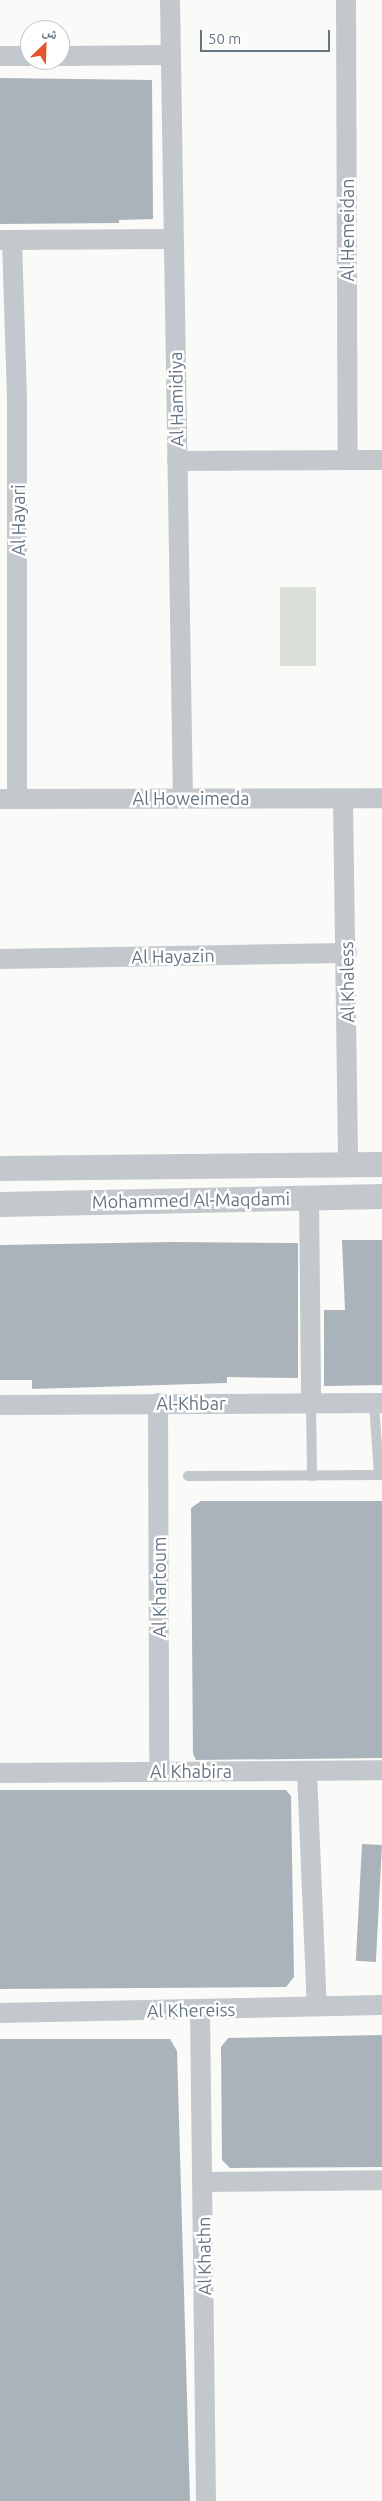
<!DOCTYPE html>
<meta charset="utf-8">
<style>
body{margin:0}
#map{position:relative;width:382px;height:2501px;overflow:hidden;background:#fafaf8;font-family:Ubuntu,"Noto Naskh Arabic",sans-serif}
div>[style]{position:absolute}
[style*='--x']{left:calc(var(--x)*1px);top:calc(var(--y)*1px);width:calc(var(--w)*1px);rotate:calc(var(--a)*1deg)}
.green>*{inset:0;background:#dadfd7;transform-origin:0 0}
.building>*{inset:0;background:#aab3b9;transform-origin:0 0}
.service>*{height:10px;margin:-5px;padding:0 5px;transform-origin:5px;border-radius:5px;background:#c3c8cc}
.minor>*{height:20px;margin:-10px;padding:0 10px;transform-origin:10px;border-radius:10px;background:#c3c8cc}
.tertiary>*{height:25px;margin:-12.5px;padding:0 12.5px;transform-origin:12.5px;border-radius:12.5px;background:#c3c8cc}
span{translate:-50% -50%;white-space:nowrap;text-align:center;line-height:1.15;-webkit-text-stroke:5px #fff;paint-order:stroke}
.street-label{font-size:18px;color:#657683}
.north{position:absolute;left:20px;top:20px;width:50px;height:50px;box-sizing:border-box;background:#fff;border:1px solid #c1c8cd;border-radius:50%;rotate:24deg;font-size:14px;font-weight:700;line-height:20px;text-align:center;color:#657683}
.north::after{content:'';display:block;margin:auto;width:18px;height:22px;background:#e4572e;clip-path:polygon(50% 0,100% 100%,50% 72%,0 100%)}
.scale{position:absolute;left:200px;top:30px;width:130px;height:22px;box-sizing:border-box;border:2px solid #657683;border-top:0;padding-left:6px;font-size:15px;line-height:18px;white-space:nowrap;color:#657683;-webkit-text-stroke:4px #fff;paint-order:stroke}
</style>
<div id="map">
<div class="green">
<i style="left:280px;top:587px;width:36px;height:79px"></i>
</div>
<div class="building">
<i style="clip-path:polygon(0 78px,152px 80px,153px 219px,119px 220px,119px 223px,0 224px)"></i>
<i style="clip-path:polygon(342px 1240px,382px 1240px,382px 1385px,324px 1386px,324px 1310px,345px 1310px)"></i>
<i style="clip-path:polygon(172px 1242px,298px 1243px,298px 1378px,227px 1377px,227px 1383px,32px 1389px,32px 1380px,0 1380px,0 1245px)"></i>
<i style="clip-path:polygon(201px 1501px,382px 1501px,382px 1758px,196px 1760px,193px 1754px,191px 1508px)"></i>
<i style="clip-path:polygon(0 1790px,286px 1790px,291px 1796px,294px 1977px,286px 1987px,0 1989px)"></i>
<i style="left:362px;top:1844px;width:20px;height:117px;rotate:3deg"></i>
<i style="clip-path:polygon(382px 2035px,382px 2167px,230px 2168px,222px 2160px,221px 2047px,228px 2038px)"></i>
<i style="clip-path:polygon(0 2039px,170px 2039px,177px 2051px,190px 2501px,0 2501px)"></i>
</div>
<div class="service">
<i style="--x:311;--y:1402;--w:74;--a:89.2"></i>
<i style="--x:374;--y:1403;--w:72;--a:86"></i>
<i style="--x:188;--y:1476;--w:194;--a:-0.3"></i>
</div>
<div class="minor">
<i style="--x:170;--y:0;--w:798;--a:89.07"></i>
<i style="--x:346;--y:0;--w:460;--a:89.8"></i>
<i style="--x:0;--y:56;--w:30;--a:0"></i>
<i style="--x:60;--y:56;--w:110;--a:-0.5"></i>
<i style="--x:0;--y:240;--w:173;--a:-0.3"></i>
<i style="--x:12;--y:240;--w:159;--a:88.2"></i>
<i style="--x:17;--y:399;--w:400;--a:90"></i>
<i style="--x:177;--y:461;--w:205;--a:-0.3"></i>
<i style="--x:0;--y:799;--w:382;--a:-0.1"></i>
<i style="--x:343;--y:799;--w:366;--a:89.2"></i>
<i style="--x:0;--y:959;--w:347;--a:-1"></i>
<i style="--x:309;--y:1197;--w:205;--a:89.4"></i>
<i style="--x:158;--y:1403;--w:368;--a:89.8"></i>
<i style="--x:0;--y:1405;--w:382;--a:-0.3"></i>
<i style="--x:307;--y:1772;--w:234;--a:87.6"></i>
<i style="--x:0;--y:1773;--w:382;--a:-0.4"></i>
<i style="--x:200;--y:2011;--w:490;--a:89.3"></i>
<i style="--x:0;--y:2013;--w:382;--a:-1.2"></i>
<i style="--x:203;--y:2182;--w:179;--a:-0.6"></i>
</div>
<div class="tertiary">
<i style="--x:0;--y:1168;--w:382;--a:-0.6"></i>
<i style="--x:0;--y:1204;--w:382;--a:-1.2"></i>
</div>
<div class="street-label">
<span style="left:347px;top:230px;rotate:-90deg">Al Hemeidan</span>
<span style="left:176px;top:399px;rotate:-91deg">Al Hamidiya</span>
<span style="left:18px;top:520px;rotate:-90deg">Al Hayari</span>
<span style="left:191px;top:798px">Al Howeimeda</span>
<span style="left:173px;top:956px;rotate:-1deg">Al Hayazin</span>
<span style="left:347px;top:982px;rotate:-91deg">Al Khaless</span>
<span style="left:191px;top:1200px;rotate:-1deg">Mohammed Al-Maqdami</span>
<span style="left:191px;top:1403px">Al-Khbar</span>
<span style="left:159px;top:1587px;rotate:-90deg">Al Khartoum</span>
<span style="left:191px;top:1771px">Al Khabira</span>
<span style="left:191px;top:2010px;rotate:-1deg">Al Khereiss</span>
<span style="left:204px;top:2256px;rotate:-91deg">Al Khathn</span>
</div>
<div class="north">ش</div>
<div class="scale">50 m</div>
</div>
